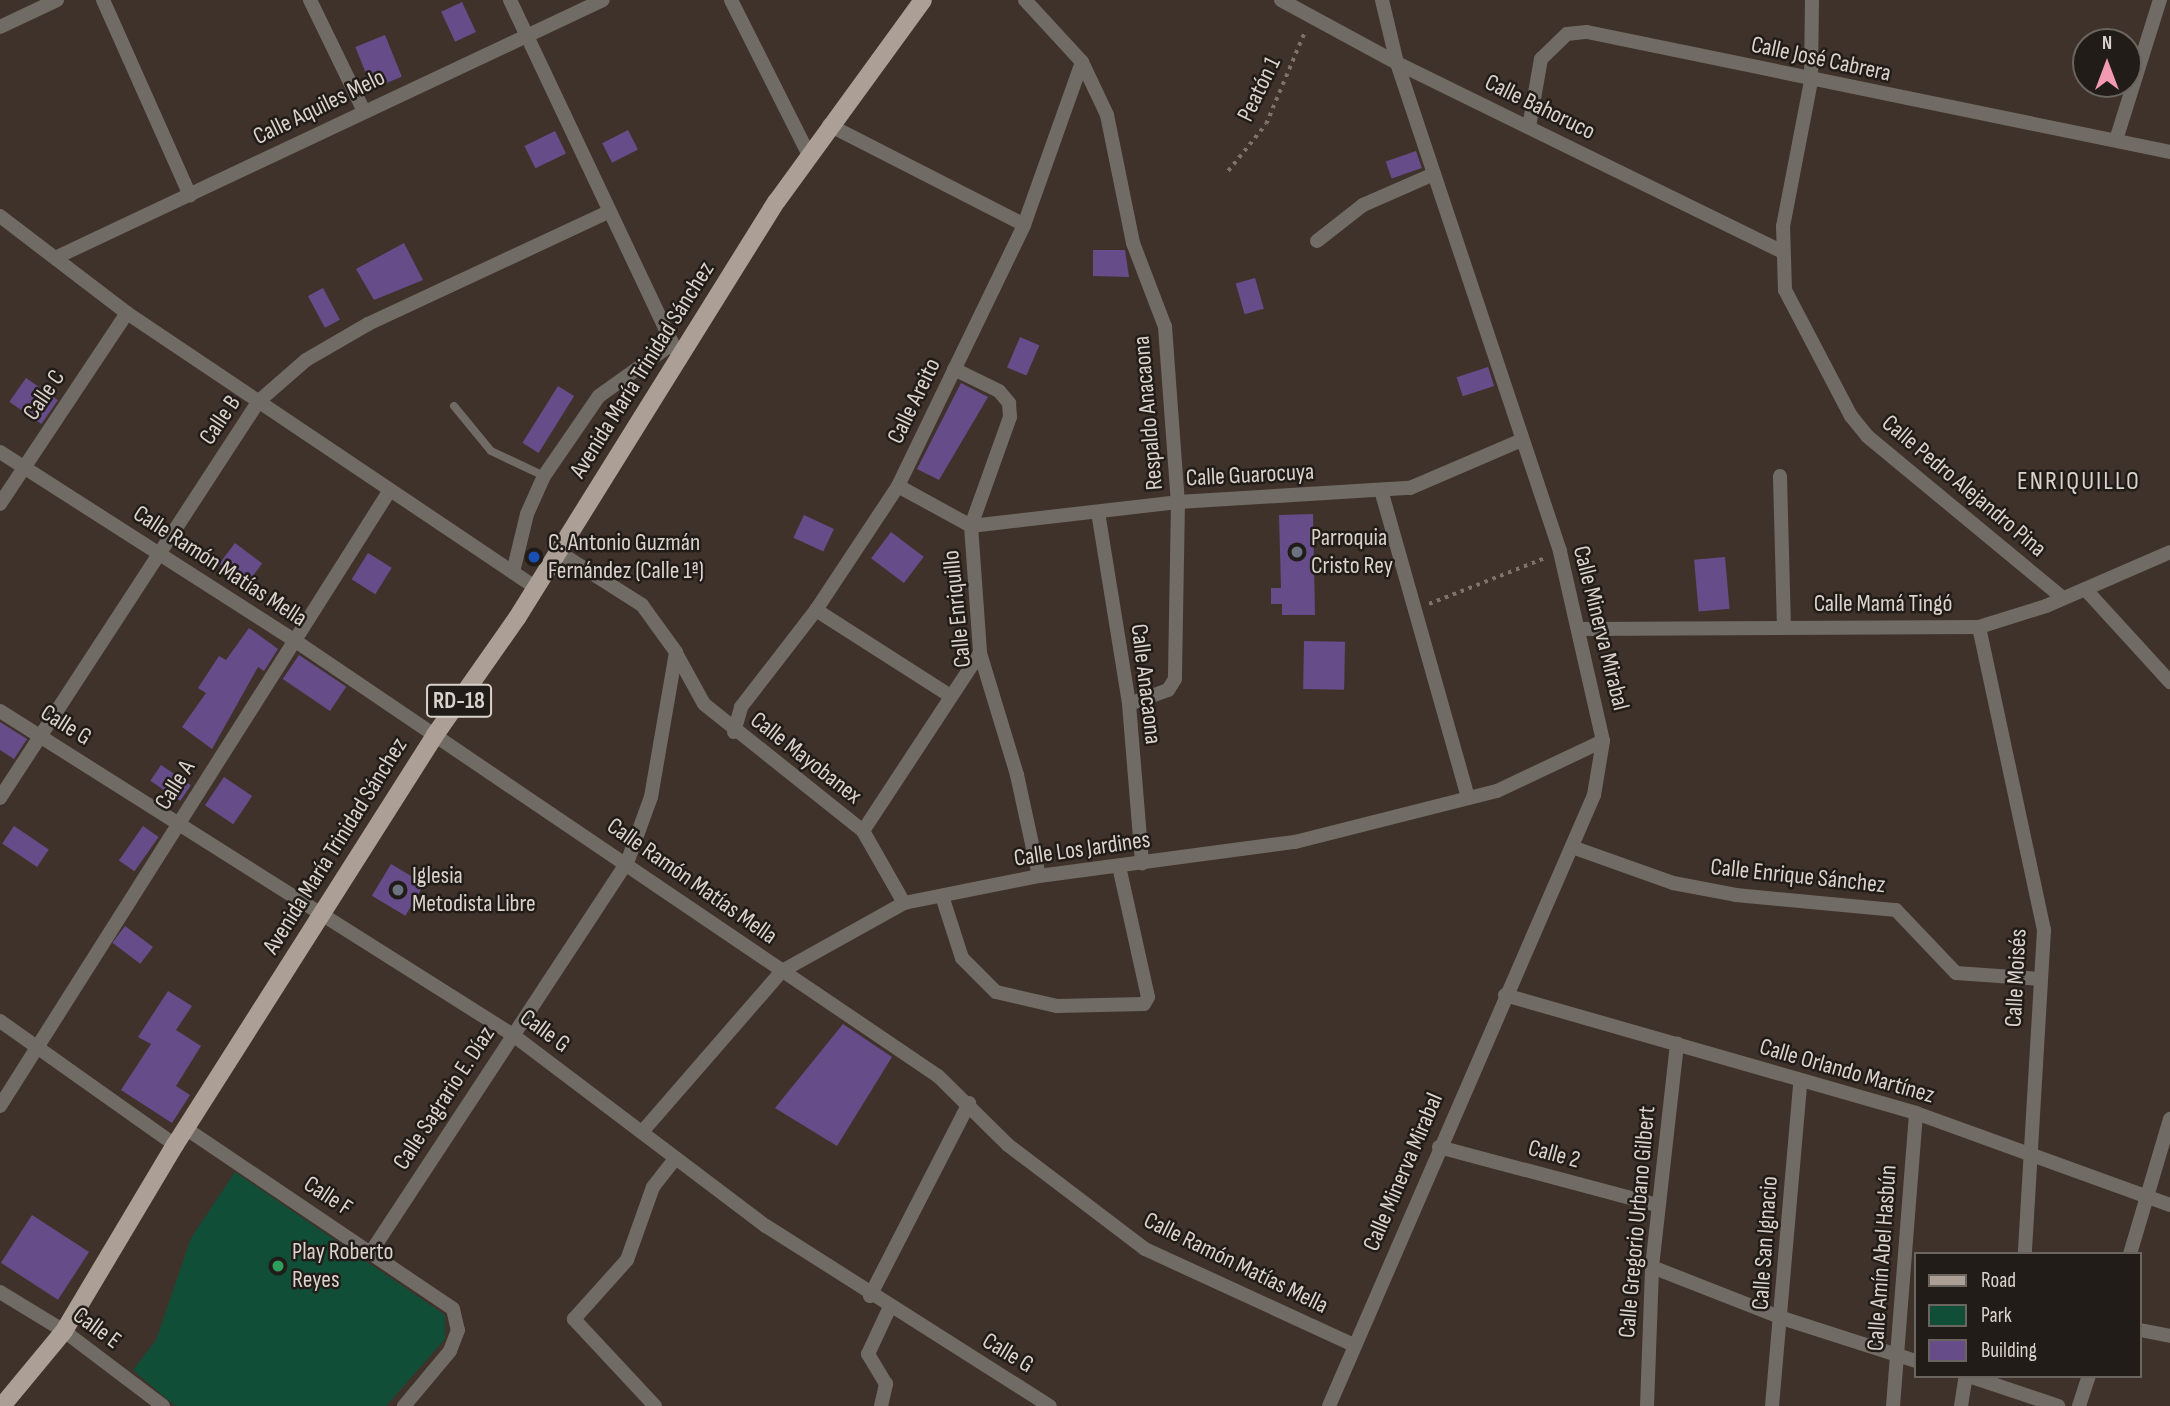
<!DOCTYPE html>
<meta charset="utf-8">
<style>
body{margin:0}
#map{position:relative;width:2170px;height:1406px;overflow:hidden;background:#3f322a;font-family:"Sofia Sans Condensed",sans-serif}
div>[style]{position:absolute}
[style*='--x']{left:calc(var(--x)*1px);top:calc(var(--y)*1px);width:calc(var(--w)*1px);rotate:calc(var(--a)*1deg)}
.green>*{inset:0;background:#114e37}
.building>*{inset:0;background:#664d8a;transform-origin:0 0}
.path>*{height:3.5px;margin-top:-1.75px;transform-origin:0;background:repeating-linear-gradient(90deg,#7e736c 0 3.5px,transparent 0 8.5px)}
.service>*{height:8px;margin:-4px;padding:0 4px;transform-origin:4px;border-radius:4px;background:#716b66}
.minor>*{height:14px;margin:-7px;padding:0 7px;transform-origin:7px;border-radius:7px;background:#716b66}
.tertiary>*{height:14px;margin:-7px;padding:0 7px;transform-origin:7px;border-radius:7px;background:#716b66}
.primary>*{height:18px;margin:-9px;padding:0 9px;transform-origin:9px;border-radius:9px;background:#ac9f96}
.dots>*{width:19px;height:19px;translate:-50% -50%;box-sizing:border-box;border:4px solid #211c18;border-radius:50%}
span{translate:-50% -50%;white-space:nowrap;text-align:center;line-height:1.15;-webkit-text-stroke:5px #211c18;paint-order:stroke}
.shield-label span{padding:2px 5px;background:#211c18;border:2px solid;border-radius:5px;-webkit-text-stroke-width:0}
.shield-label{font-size:23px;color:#dad2cc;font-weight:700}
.street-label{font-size:24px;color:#dad2cc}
.poi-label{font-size:24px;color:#dad2cc}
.left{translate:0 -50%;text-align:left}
.neighbourhood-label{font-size:26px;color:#dad2cc;letter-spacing:2px}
.legend{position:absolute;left:1914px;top:1252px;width:228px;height:126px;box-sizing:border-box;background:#211c18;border:2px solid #6b6560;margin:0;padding:9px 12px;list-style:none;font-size:21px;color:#dad2cc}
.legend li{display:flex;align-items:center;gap:14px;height:35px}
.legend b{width:35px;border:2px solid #6b6560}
.north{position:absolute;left:2072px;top:28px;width:70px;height:70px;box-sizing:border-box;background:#211c18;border:2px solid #6b6560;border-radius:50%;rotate:0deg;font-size:19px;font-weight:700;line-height:28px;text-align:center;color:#dad2cc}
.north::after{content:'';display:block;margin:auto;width:24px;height:32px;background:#f19ab1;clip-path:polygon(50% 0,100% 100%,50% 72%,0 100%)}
</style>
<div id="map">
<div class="green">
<i style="clip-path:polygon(235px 1172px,445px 1315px,445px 1339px,386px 1406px,175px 1406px,133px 1370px,156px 1340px,191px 1238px)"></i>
</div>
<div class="building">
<i style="left:462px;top:2px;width:33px;height:23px;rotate:65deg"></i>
<i style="left:385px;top:35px;width:45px;height:32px;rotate:68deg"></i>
<i style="left:628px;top:130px;width:22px;height:29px;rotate:63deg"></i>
<i style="left:555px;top:131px;width:25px;height:34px;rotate:64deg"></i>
<i style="left:1416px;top:151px;width:18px;height:32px;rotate:71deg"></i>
<i style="clip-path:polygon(404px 243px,423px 280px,374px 300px,356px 269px)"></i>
<i style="clip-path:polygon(1093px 250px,1125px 250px,1129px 277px,1093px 276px)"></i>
<i style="left:1255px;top:278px;width:32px;height:20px;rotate:74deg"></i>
<i style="left:323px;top:288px;width:36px;height:17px;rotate:62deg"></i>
<i style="left:1020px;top:337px;width:21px;height:33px;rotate:23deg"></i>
<i style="left:1488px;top:367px;width:20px;height:33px;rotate:72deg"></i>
<i style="left:26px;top:378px;width:39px;height:29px;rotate:35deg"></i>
<i style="clip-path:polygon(961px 383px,988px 397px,939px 480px,917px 469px)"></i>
<i style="left:558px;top:386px;width:19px;height:67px;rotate:32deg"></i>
<i style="clip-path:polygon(1313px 514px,1315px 615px,1282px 615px,1282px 604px,1271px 604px,1271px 588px,1281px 588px,1279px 515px)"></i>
<i style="left:804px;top:515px;width:33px;height:25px;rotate:25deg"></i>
<i style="left:891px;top:532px;width:41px;height:33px;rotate:37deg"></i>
<i style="left:235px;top:543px;width:34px;height:26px;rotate:37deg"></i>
<i style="left:368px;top:553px;width:28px;height:31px;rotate:32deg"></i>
<i style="left:1725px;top:557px;width:52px;height:31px;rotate:85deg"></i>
<i style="clip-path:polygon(249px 628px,278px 649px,264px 671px,258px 667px,212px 749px,182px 727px,206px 693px,198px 688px,219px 656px,226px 660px)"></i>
<i style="left:1304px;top:641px;width:41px;height:48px;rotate:1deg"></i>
<i style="left:299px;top:655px;width:57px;height:29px;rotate:34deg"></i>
<i style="clip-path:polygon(0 722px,27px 739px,14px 759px,0 750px)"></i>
<i style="left:161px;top:765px;width:36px;height:19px;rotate:34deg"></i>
<i style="left:224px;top:777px;width:34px;height:34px;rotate:34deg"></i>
<i style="left:14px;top:826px;width:42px;height:21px;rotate:34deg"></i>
<i style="left:143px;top:826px;width:19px;height:42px;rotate:35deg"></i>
<i style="left:391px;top:864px;width:39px;height:37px;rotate:31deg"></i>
<i style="left:125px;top:926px;width:35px;height:21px;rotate:37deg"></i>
<i style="clip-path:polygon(168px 991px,192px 1006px,176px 1030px,201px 1046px,176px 1086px,190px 1095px,172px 1123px,121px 1090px,151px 1044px,138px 1037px)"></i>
<i style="clip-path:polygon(843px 1024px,892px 1057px,837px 1146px,775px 1108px)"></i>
<i style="left:32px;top:1215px;width:68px;height:57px;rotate:33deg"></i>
</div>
<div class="path">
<i style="--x:1228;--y:171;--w:60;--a:-51"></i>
<i style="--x:1266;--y:124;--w:101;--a:-67.2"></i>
<i style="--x:1429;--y:604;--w:125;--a:-21.6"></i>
</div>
<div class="service">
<i style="--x:454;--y:406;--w:58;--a:50.6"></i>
<i style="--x:491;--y:451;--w:59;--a:25.3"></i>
</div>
<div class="minor">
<i style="--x:103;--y:0;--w:214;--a:66"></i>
<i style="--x:310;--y:0;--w:121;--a:64.1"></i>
<i style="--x:510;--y:0;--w:398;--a:64.7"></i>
<i style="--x:731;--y:0;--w:171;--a:63.3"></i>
<i style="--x:1025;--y:0;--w:84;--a:47.4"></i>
<i style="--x:1082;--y:62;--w:59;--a:64.7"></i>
<i style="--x:1107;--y:115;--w:131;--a:78.5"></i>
<i style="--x:1133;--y:243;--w:90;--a:69.1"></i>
<i style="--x:1165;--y:327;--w:175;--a:85.8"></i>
<i style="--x:1178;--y:502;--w:177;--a:91"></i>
<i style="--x:1175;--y:679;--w:13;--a:122"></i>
<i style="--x:1168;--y:690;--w:41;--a:160.3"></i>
<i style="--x:1281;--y:0;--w:132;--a:28.5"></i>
<i style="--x:1397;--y:63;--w:428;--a:26.1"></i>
<i style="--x:1812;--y:0;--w:81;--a:90.7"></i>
<i style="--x:1811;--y:81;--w:148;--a:100.9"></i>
<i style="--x:1783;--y:226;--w:64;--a:88.2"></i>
<i style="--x:1785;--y:290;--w:142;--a:62.4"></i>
<i style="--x:1851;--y:416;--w:26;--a:51"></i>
<i style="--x:1867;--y:436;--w:254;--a:39.6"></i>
<i style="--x:0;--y:27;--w:63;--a:-25.3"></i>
<i style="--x:829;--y:125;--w:219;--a:27.1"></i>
<i style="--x:1529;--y:127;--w:69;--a:-80"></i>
<i style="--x:1541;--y:59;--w:36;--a:-44"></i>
<i style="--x:1567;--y:34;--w:20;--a:-6"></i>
<i style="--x:1587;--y:32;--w:595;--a:11.63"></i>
<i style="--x:2116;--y:140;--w:147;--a:-72.6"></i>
<i style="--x:0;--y:216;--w:160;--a:37.4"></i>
<i style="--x:127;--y:313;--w:491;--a:33.9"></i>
<i style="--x:1317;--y:241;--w:58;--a:-38"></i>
<i style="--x:1363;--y:205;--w:77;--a:-23.6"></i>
<i style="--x:57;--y:257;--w:603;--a:-25.21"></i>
<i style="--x:954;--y:369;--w:50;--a:26.1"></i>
<i style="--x:999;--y:391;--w:16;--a:50"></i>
<i style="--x:1009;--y:403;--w:14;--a:86"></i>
<i style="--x:1010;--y:417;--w:116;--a:109.7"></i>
<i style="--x:971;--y:526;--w:127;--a:85.9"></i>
<i style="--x:980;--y:653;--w:127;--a:73.1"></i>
<i style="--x:1017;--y:775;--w:103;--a:77.7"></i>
<i style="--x:0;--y:452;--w:349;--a:32.6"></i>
<i style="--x:294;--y:640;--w:778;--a:34.1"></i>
<i style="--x:938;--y:1076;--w:98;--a:44.6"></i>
<i style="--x:1008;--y:1145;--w:172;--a:37.2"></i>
<i style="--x:1145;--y:1249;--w:230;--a:24.7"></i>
<i style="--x:1780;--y:476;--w:151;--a:88.5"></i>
<i style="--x:898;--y:486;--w:83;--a:28.7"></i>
<i style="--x:971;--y:526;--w:208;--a:-6.6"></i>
<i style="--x:1178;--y:502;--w:232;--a:-3.5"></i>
<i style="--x:1410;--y:488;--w:122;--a:-23.2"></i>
<i style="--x:1381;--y:490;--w:320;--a:74.2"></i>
<i style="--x:0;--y:504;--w:229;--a:-56.4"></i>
<i style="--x:1098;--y:512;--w:194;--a:80.8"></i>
<i style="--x:1129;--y:704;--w:160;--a:85.3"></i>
<i style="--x:513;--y:572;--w:60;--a:-76.4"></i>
<i style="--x:527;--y:514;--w:42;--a:-65.9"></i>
<i style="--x:544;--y:476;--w:97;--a:-55.5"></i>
<i style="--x:599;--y:396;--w:90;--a:-35.5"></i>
<i style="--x:2086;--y:590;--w:125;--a:47.6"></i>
<i style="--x:816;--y:610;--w:158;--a:32.6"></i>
<i style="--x:1979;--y:627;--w:310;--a:77.9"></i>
<i style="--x:2044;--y:930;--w:325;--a:93.4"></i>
<i style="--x:1581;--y:629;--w:398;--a:-0.3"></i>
<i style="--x:1979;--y:627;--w:70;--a:-17.4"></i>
<i style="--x:2046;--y:606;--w:135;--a:-23.5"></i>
<i style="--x:676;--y:653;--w:58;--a:61.2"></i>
<i style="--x:704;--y:704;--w:203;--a:38.6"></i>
<i style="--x:863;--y:831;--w:83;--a:60.3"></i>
<i style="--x:0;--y:711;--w:607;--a:32.28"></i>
<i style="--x:513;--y:1035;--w:317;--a:37.1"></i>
<i style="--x:766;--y:1226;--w:336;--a:32.4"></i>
<i style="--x:734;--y:732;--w:26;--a:-74"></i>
<i style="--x:741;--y:707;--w:123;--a:-52.3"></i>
<i style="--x:816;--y:610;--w:149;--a:-56.5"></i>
<i style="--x:898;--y:486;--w:290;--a:-64.2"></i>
<i style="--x:1024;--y:225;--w:173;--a:-70.4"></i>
<i style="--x:0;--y:798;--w:474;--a:-56.9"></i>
<i style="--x:259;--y:401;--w:62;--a:-41.1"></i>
<i style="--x:306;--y:360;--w:72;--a:-30.1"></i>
<i style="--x:368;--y:324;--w:265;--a:-25"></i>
<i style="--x:863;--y:831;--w:213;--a:-56.7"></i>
<i style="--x:1572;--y:847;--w:107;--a:19.6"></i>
<i style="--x:1673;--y:883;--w:64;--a:10.8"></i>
<i style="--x:1736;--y:895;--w:161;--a:5.4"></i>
<i style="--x:1896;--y:910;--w:87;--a:46.4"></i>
<i style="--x:1956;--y:973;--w:83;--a:4.1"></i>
<i style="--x:942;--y:896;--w:65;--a:72.1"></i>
<i style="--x:962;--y:958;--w:48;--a:45"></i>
<i style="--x:996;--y:992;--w:63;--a:12.9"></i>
<i style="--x:1057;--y:1006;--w:87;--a:-1.3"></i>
<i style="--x:1144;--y:1004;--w:8;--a:-60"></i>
<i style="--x:1148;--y:997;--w:134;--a:-102.5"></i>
<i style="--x:1505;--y:995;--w:428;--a:16"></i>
<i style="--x:1916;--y:1113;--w:270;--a:19.9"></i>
<i style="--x:0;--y:1021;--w:214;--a:35.3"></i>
<i style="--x:0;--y:1106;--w:729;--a:-57.66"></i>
<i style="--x:185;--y:1128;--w:323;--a:34"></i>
<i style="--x:453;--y:1309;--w:22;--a:77"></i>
<i style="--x:458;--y:1330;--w:22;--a:111"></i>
<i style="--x:450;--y:1351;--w:72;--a:129.9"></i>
<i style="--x:642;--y:1132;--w:213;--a:-49"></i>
<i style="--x:782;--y:971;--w:140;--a:-29.1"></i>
<i style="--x:904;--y:903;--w:138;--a:-11.3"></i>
<i style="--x:1039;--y:876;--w:258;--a:-7.6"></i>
<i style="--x:1295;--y:842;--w:208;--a:-14.2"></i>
<i style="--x:1497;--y:791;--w:117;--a:-25.3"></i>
<i style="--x:1439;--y:1147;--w:226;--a:14.9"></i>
<i style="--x:371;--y:1252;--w:466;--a:-56.7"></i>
<i style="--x:627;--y:863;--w:70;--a:-70"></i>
<i style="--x:651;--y:797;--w:147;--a:-80.2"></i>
<i style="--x:676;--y:652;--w:58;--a:-125.9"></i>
<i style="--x:642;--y:605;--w:101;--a:-147.6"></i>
<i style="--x:2130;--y:1254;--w:141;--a:-73.5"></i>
<i style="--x:1652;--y:1267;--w:140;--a:21.4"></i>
<i style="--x:1782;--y:1318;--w:141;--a:17.8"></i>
<i style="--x:0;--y:1292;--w:75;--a:31.4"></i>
<i style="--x:64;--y:1331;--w:124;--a:37.1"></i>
<i style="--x:870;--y:1296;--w:217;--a:-62.8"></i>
<i style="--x:2140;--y:1330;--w:31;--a:11"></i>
<i style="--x:1969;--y:1376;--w:94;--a:18.6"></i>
<i style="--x:655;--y:1406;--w:119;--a:-133"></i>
<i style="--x:574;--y:1319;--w:79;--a:-48.1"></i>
<i style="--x:627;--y:1260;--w:77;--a:-70.4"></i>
<i style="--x:653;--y:1187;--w:33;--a:-52"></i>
<i style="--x:881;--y:1406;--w:23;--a:-77"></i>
<i style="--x:886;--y:1384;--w:35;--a:-121"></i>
<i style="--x:868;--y:1354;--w:50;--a:-65"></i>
<i style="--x:1647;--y:1406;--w:139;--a:-87.9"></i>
<i style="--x:1652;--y:1267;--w:225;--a:-83.6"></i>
<i style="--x:1772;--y:1406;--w:323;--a:-85"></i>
<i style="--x:1893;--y:1406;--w:294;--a:-85.5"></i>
<i style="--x:1961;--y:1406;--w:30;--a:-81"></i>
<i style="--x:2079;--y:1406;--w:32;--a:-72"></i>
</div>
<div class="tertiary">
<i style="--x:1329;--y:1406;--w:666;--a:-66.55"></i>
<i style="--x:1594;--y:795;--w:55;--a:-80.5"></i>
<i style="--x:1603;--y:741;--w:195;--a:-102.8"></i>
<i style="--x:1560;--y:551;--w:515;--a:-108.47"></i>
<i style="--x:1397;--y:63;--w:65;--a:-103.4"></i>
</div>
<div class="primary">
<i style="--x:2;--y:1406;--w:97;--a:-50.4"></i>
<i style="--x:64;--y:1331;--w:217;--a:-59.2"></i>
<i style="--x:175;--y:1145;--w:485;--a:-57.6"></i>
<i style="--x:435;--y:735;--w:143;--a:-55"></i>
<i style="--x:517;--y:618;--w:491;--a:-58.1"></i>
<i style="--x:777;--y:201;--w:248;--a:-54"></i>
</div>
<div class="dots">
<i style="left:1297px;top:552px;background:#6b7280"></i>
<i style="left:534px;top:557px;background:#1a4fb4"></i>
<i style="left:398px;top:890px;background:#6b7280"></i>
<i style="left:278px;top:1266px;background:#2e9e5b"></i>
</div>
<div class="shield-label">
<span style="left:459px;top:701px">RD-18</span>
</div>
<div class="street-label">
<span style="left:1821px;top:59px;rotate:12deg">Calle José Cabrera</span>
<span style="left:1259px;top:89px;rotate:-64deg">Peatón 1</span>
<span style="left:319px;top:107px;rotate:-26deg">Calle Aquiles Melo</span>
<span style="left:1540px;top:107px;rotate:26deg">Calle Bahoruco</span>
<span style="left:642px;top:370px;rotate:-58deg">Avenida María Trinidad Sánchez</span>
<span style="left:44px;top:395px;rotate:-56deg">Calle C</span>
<span style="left:914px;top:401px;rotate:-64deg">Calle Areito</span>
<span style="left:1148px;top:413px;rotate:-95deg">Respaldo Anacaona</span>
<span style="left:220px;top:420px;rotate:-56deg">Calle B</span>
<span style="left:1250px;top:475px;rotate:-3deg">Calle Guarocuya</span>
<span style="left:1964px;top:486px;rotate:40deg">Calle Pedro Alejandro Pina</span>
<span style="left:220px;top:566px;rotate:33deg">Calle Ramón Matías Mella</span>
<span style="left:1883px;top:604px">Calle Mamá Tingó</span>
<span style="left:957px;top:609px;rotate:-96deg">Calle Enriquillo</span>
<span style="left:1601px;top:628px;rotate:76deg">Calle Minerva Mirabal</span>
<span style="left:1146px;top:684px;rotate:83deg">Calle Anacaona</span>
<span style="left:66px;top:725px;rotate:32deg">Calle G</span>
<span style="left:806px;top:758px;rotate:38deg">Calle Mayobanex</span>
<span style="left:175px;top:785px;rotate:-58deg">Calle A</span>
<span style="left:335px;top:846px;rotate:-58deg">Avenida María Trinidad Sánchez</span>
<span style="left:1082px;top:849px;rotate:-8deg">Calle Los Jardines</span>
<span style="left:1798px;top:876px;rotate:6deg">Calle Enrique Sánchez</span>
<span style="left:692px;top:881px;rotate:35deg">Calle Ramón Matías Mella</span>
<span style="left:2016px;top:978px;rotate:-87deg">Calle Moisés</span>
<span style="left:545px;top:1031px;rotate:36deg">Calle G</span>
<span style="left:1847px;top:1071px;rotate:16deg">Calle Orlando Martínez</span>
<span style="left:444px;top:1098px;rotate:-57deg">Calle Sagrario E. Díaz</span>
<span style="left:1554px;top:1154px;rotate:15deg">Calle 2</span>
<span style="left:1403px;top:1172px;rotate:-67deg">Calle Minerva Mirabal</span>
<span style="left:328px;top:1196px;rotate:33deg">Calle F</span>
<span style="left:1637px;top:1222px;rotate:-85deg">Calle Gregorio Urbano Gilbert</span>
<span style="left:1765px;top:1243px;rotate:-86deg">Calle San Ignacio</span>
<span style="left:1882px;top:1258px;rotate:-86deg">Calle Amín Abel Hasbún</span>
<span style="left:1236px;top:1263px;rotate:26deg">Calle Ramón Matías Mella</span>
<span style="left:97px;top:1328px;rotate:36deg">Calle E</span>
<span style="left:1008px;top:1353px;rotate:31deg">Calle G</span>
</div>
<div class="poi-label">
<span class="left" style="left:1311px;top:552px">Parroquia<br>Cristo Rey</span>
<span class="left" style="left:548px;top:557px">C. Antonio Guzmán<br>Fernández (Calle 1ª)</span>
<span class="left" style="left:412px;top:890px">Iglesia<br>Metodista Libre</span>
<span class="left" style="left:292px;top:1266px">Play Roberto<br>Reyes</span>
</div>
<div class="neighbourhood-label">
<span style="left:2079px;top:482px">ENRIQUILLO</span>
</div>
<ul class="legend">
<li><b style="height:9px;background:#ac9f96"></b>Road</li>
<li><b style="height:19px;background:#114e37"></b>Park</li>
<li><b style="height:19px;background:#664d8a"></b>Building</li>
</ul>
<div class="north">N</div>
</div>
